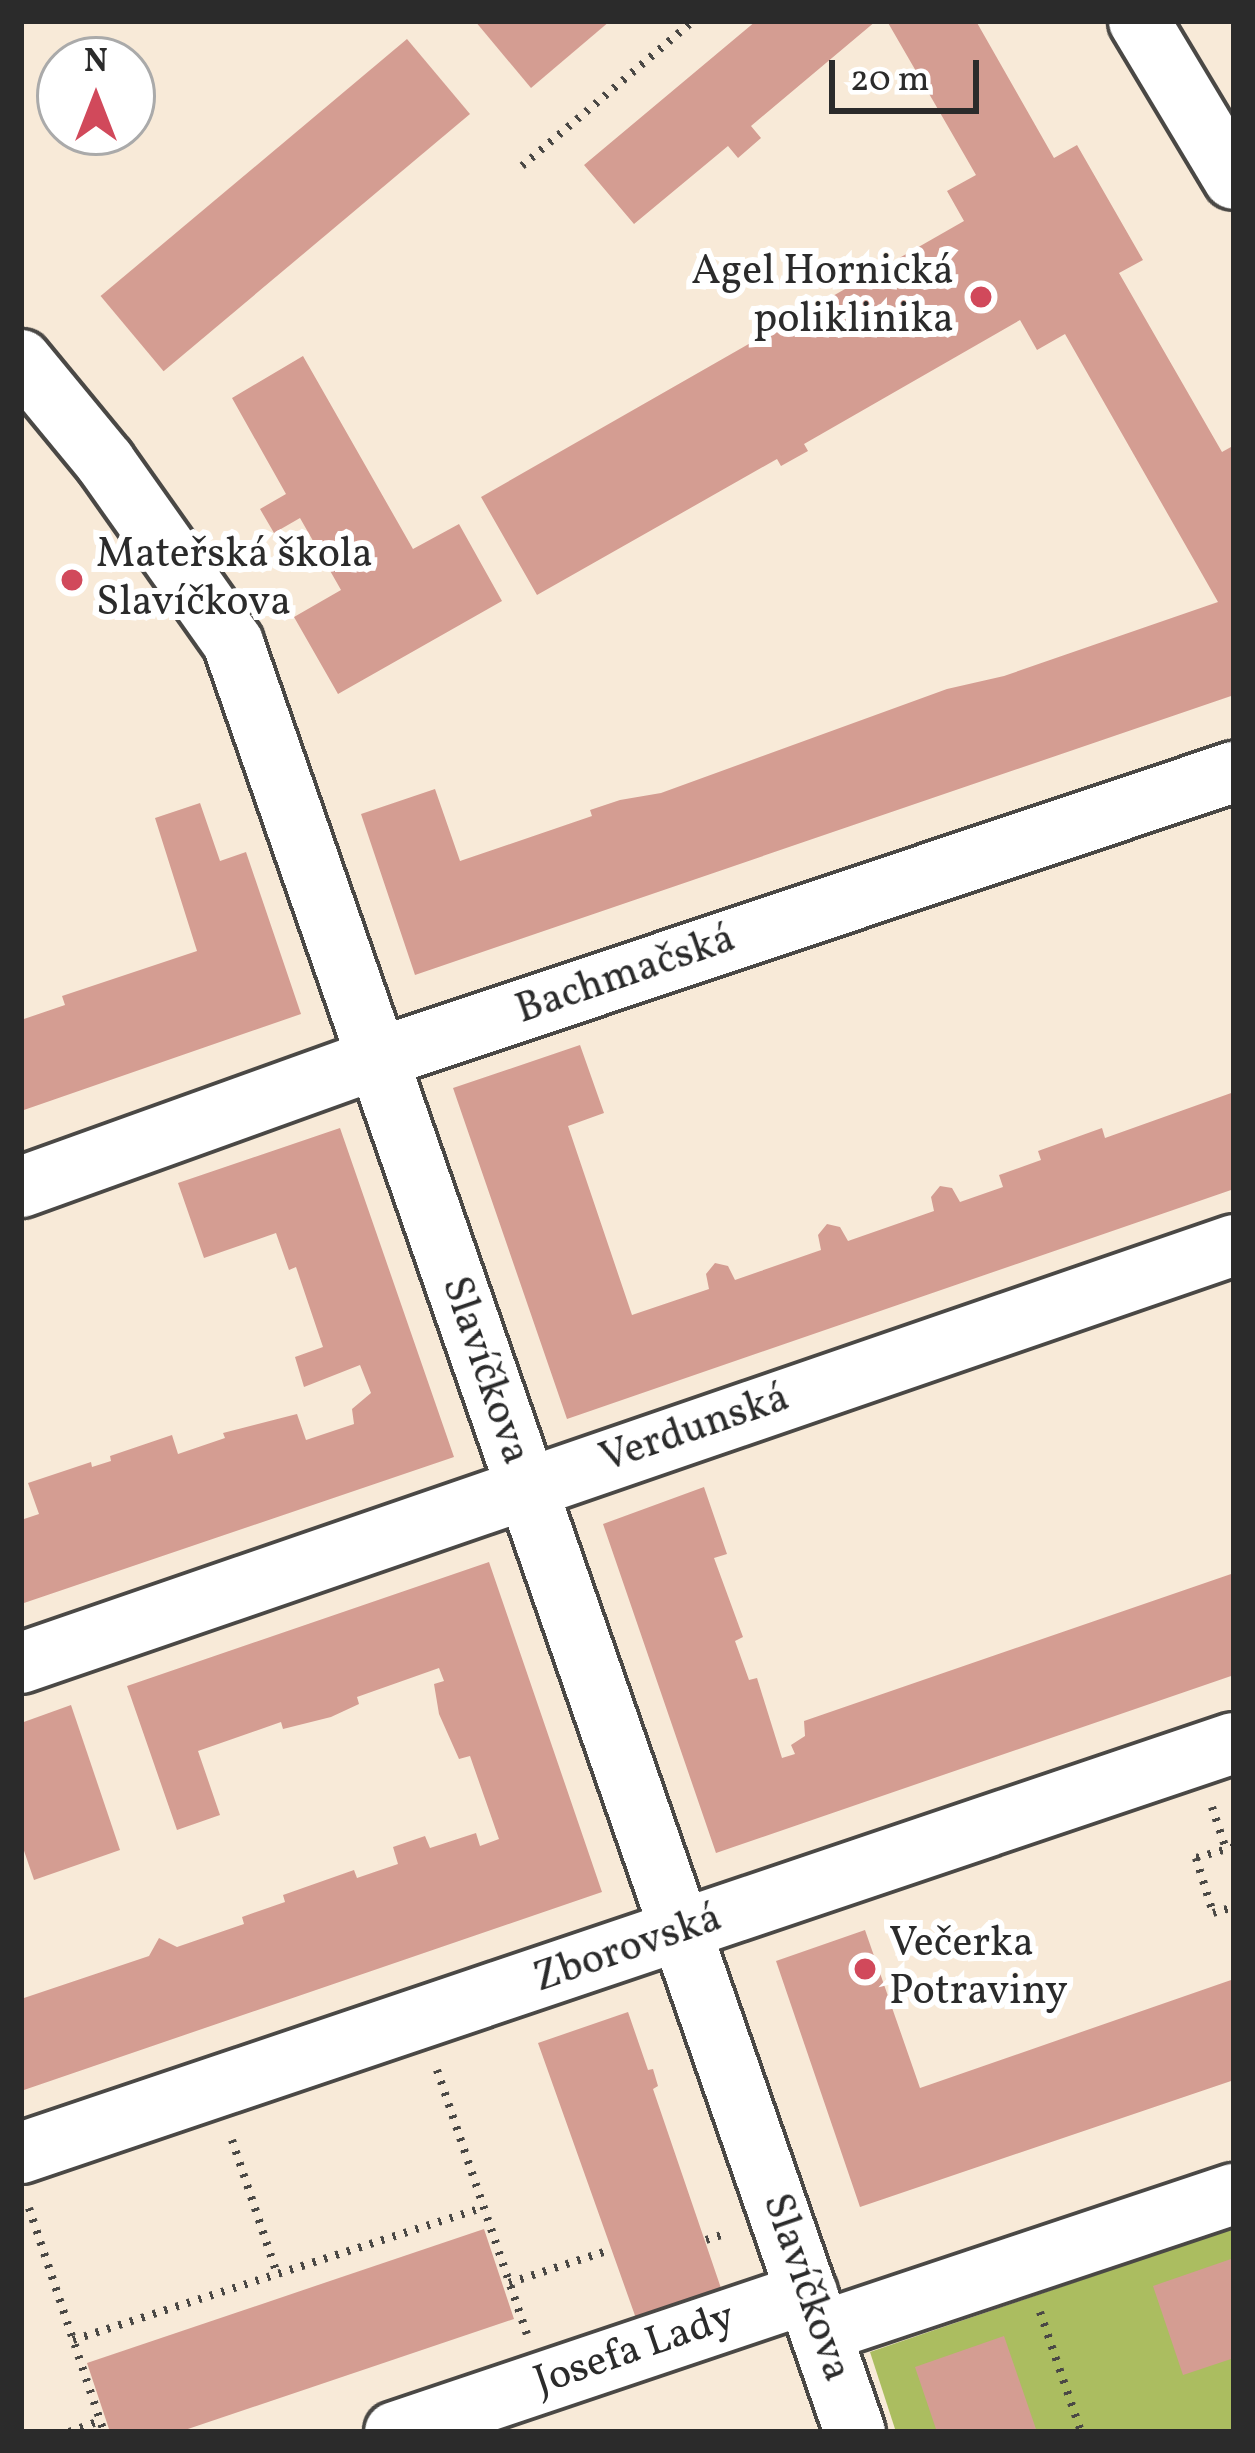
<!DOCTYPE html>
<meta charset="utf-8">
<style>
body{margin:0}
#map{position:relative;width:1255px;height:2453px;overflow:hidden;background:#f8ead8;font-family:Vollkorn,serif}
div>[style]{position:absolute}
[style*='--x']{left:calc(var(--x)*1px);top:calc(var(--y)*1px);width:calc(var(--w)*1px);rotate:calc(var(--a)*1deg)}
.green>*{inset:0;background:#abbd60}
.building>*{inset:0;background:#d49d92;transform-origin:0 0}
.path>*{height:8px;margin-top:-4px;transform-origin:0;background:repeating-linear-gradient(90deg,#4a4845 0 3px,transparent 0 12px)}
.roads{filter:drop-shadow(3px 0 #4a4845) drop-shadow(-3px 0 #4a4845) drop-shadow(0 3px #4a4845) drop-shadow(0 -3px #4a4845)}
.street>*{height:60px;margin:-30px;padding:0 30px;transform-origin:30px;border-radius:30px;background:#fff}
.dots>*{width:33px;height:33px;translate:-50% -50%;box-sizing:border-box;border:6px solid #fff;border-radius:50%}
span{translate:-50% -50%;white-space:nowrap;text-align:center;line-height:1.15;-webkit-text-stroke:12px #fff;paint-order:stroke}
.poi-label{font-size:42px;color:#2b2b2b}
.right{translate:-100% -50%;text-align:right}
.left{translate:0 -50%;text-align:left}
.street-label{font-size:42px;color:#2b2b2b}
.frame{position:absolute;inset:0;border:24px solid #2b2b2b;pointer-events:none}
.north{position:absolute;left:36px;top:36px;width:120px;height:120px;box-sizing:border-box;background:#fff;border:3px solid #aaa;border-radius:50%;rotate:0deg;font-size:33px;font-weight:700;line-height:48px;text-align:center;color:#2b2b2b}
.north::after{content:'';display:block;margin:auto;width:42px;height:54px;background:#d1495b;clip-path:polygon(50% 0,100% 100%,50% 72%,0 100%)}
.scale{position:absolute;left:829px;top:60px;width:150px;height:54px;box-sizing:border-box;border:6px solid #2b2b2b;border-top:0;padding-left:15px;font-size:36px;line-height:42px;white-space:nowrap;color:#2b2b2b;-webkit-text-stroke:9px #fff;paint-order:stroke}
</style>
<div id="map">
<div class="green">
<i style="clip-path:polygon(1234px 2228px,1234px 2432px,896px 2432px,870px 2352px)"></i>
</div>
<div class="building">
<i style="clip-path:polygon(475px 21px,610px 21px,531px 88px)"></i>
<i style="clip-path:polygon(756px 21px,876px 21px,751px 126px,761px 138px,738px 158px,728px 146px,634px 224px,584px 165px)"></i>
<i style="clip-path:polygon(887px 21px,976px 21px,1054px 158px,1077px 145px,1143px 260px,1119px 273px,1222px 452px,1231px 447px,1234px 452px,1234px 695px,415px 975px,361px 814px,435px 789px,460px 861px,592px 816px,590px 810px,620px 800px,661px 793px,947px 689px,1004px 676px,1218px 602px,1065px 334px,1037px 350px,1020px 320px,804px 444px,808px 451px,781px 466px,777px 459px,537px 595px,481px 497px,964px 221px,947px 191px,976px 175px)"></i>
<i style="left:407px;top:39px;width:98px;height:400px;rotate:50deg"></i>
<i style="clip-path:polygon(303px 356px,413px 549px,459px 524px,502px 601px,338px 694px,294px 617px,341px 590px,300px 518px,274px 533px,260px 509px,286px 494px,232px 398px)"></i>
<i style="clip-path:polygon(200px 803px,220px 861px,246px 852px,301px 1014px,21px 1111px,21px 1020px,65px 1005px,62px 996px,197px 951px,155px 818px)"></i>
<i style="clip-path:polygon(580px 1045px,604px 1113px,568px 1126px,632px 1315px,709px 1289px,706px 1274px,715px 1263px,728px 1266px,735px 1280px,821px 1250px,818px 1235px,827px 1224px,840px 1227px,848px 1241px,934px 1211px,931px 1197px,940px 1186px,952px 1188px,960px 1202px,1003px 1187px,999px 1175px,1041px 1160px,1038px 1151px,1102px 1128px,1105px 1138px,1234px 1092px,1234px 1189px,567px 1419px,453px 1088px)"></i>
<i style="clip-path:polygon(340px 1128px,454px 1457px,21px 1604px,21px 1520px,39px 1514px,28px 1483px,91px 1462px,92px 1467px,111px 1461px,110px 1456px,172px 1435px,178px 1454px,225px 1438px,223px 1433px,297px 1414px,306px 1440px,354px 1424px,352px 1409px,371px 1393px,360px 1365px,304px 1387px,295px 1357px,323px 1347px,296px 1267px,289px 1270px,276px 1233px,204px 1258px,178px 1183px)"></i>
<i style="clip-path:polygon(704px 1487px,727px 1554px,714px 1558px,743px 1637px,735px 1641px,749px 1680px,757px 1678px,782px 1758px,795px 1754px,791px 1745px,805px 1736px,804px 1721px,1234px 1573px,1234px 1675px,716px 1853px,603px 1524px)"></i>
<i style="clip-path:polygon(489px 1562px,602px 1892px,21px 2091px,21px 1999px,149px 1956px,159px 1938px,177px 1947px,244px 1924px,242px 1917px,285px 1902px,283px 1895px,354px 1870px,357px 1878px,398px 1864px,393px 1847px,425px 1836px,430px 1848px,476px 1833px,480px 1846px,499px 1839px,470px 1756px,459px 1759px,439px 1714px,434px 1684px,444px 1681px,439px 1668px,357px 1697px,359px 1704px,331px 1717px,283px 1729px,281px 1722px,198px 1751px,220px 1815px,177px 1830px,127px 1686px)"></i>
<i style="clip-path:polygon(71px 1705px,120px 1850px,34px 1880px,21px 1842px,21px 1723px)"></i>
<i style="clip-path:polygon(865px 1930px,920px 2088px,1234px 1979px,1234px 2080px,860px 2207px,776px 1961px)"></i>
<i style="clip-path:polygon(628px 2012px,648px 2070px,653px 2069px,658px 2086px,653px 2089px,723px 2294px,638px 2324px,538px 2043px)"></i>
<i style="clip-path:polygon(484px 2229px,514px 2319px,179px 2432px,110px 2432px,87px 2363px)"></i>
<i style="clip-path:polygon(1234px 2258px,1234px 2358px,1183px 2375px,1153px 2286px)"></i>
<i style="clip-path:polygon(1004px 2336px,1037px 2432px,937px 2432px,915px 2367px)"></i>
</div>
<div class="path">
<i style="--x:522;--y:166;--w:224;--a:-40.3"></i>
<i style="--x:1212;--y:1807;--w:44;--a:71.6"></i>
<i style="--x:1234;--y:1847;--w:40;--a:164"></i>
<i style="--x:1196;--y:1858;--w:58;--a:72.8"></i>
<i style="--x:1213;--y:1913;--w:22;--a:-16"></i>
<i style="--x:437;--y:2070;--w:279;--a:71.2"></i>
<i style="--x:232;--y:2140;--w:141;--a:71.4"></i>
<i style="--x:29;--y:2208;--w:236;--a:71.5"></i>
<i style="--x:706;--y:2240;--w:22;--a:-18"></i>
<i style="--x:509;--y:2283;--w:106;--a:-18.1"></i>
<i style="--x:1040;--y:2312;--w:127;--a:71.1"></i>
<i style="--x:73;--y:2340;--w:432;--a:-17.9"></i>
<i style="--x:69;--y:2432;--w:33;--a:-20"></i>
</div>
<div class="roads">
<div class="street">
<i style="--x:1139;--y:21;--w:184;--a:59"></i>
<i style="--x:21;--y:360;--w:132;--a:50.5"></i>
<i style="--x:105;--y:462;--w:222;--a:54.7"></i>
<i style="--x:233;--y:643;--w:1894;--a:70.83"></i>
<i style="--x:21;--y:1187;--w:377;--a:-19.8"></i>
<i style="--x:376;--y:1059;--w:905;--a:-18.5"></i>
<i style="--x:21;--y:1663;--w:1283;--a:-19.01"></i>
<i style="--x:21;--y:2153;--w:1280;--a:-18.68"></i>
<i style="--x:821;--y:2332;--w:435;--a:-18.5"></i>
<i style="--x:395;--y:2432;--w:435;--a:-18.6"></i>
</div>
</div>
<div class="dots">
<i style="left:981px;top:297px;background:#d1495b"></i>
<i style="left:72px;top:580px;background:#d1495b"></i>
<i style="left:865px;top:1969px;background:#d1495b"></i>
</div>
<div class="poi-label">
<span class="right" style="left:954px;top:297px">Agel Hornická<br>poliklinika</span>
<span class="left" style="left:96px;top:580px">Mateřská škola<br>Slavíčkova</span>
<span class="left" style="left:889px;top:1969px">Večerka<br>Potraviny</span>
</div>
<div class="street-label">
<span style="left:626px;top:976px;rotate:-19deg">Bachmačská</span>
<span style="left:484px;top:1371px;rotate:71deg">Slavíčkova</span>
<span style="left:695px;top:1430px;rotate:-19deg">Verdunská</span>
<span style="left:628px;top:1950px;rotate:-19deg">Zborovská</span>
<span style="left:805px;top:2288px;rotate:71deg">Slavíčkova</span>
<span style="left:635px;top:2351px;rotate:-19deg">Josefa Lady</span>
</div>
<div class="frame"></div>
<div class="north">N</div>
<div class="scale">20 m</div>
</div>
